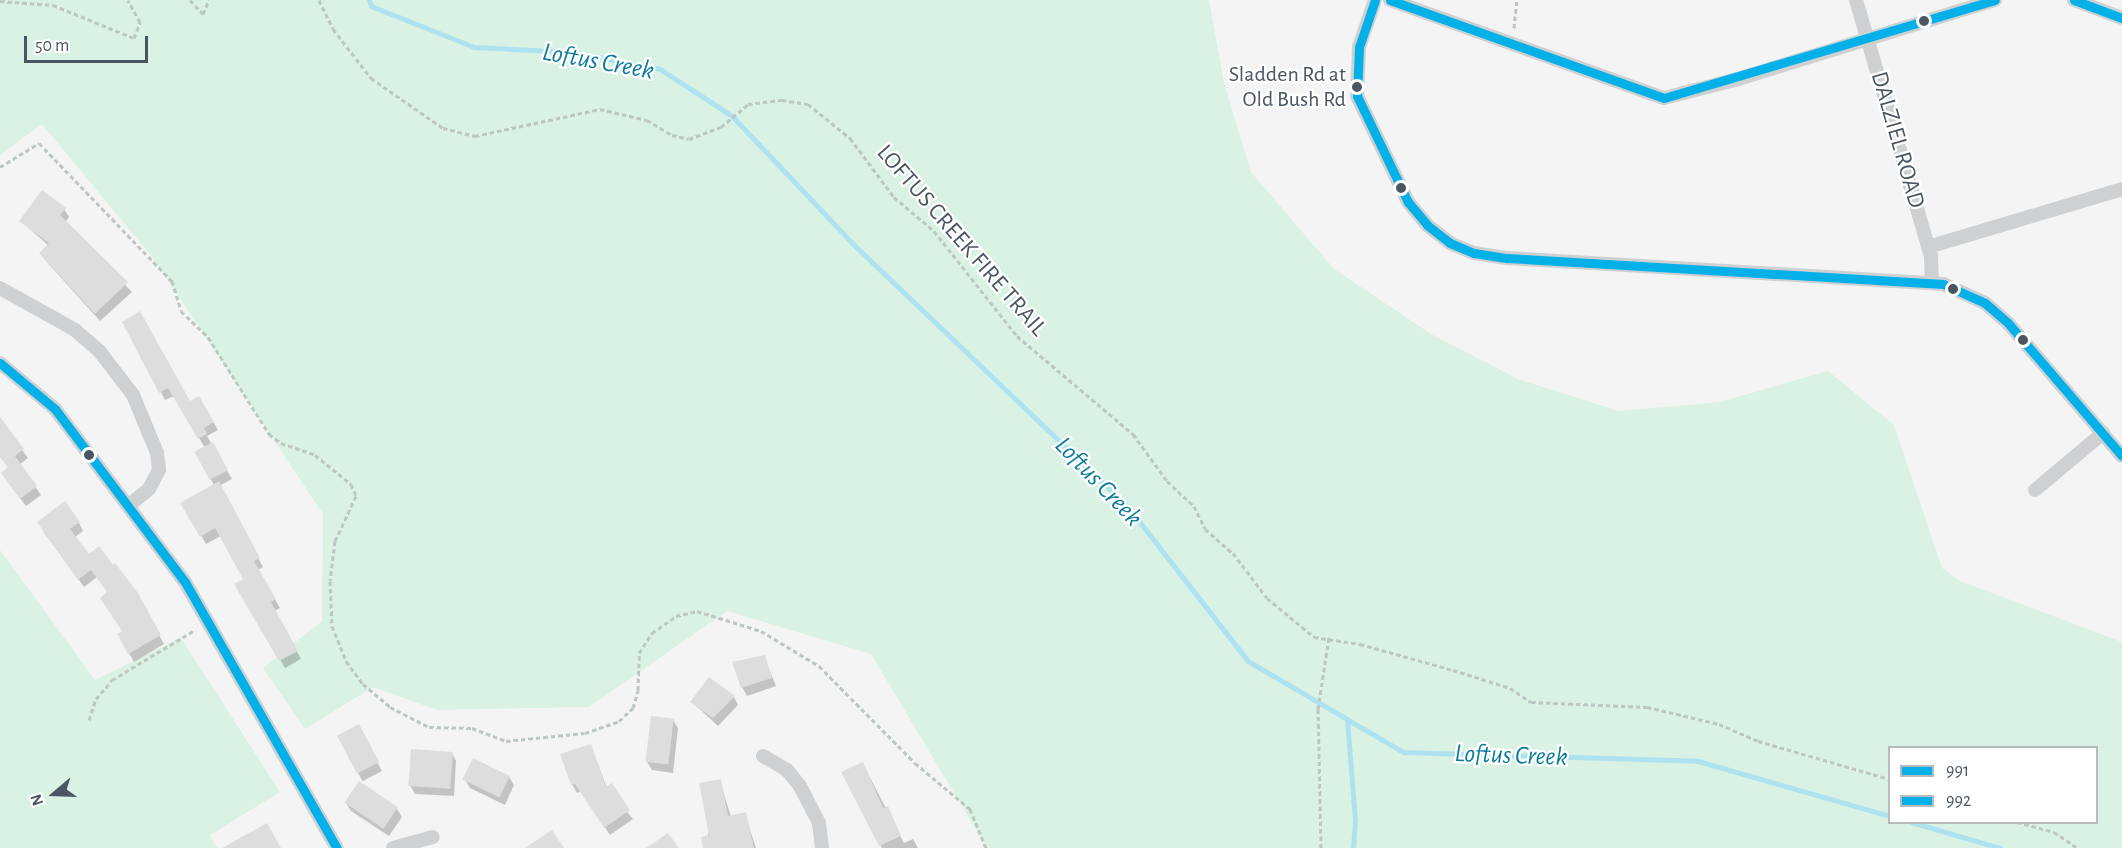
<!DOCTYPE html>
<style>
body{margin:0}
#map{position:relative;width:2122px;height:848px;overflow:hidden;background:#f4f4f4;font-family:"Alegreya Sans",sans-serif}
div>[style]{position:absolute}
[style*='--x']{left:calc(var(--x)*1px);top:calc(var(--y)*1px);width:calc(var(--w)*1px);rotate:calc(var(--a)*1deg)}
.green>*{inset:0;background:#d9f2e3}
.shadow>*{inset:0;background:#0003;transform-origin:0 0}
.stream>*{height:5px;margin:-2.5px;padding:0 2.5px;transform-origin:2.5px;border-radius:2.5px;background:#aee2f0}
.building>*{inset:0;background:#ddddde;transform-origin:0 0}
.path>*{height:3px;margin-top:-1.5px;transform-origin:0;background:repeating-linear-gradient(90deg,#bcc7c4 0 4.5px,transparent 0 7.5px)}
.street>*{height:14px;margin:-7px;padding:0 7px;transform-origin:7px;border-radius:7px;background:#ced0d2}
.bus-1>*{height:9px;margin:-4.5px;padding:0 4.5px;transform-origin:4.5px;border-radius:4.5px;background:#04b0e8}
.bus-2>*{height:9px;margin:-4.5px;padding:0 4.5px;transform-origin:4.5px;border-radius:4.5px;background:#04b0e8}
.dots>*{width:16px;height:16px;translate:-50% -50%;box-sizing:border-box;border:3px solid #fff;border-radius:50%}
span{translate:-50% -50%;white-space:nowrap;text-align:center;line-height:1.15;-webkit-text-stroke:4.5px #fff;paint-order:stroke}
.bus-label{font-size:22px;color:#4a5661}
.right{translate:-100% -50%;text-align:right}
.street-label{font-size:24px;color:#4a5661}
.water-label{font-size:26px;color:#0c7c9b;font-style:italic}
.legend{position:absolute;left:1888px;top:746px;width:210px;height:78px;box-sizing:border-box;background:#fff;border:2px solid #b7bbc0;margin:0;padding:8px 10px;list-style:none;font-size:18px;color:#4a5661}
.legend li{display:flex;align-items:center;gap:12px;height:30px}
.legend b{width:30px;border:2px solid #b7bbc0}
.north{position:absolute;left:24px;top:764px;width:60px;height:60px;-webkit-text-stroke:4px #fff;paint-order:stroke;rotate:251deg;font-size:16px;font-weight:700;line-height:24px;text-align:center;color:#4a5661}
.north::after{content:'';display:block;margin:auto;width:21px;height:27px;background:#4a5661;clip-path:polygon(50% 0,100% 100%,50% 72%,0 100%)}
.scale{position:absolute;left:24px;top:36px;width:124px;height:27px;box-sizing:border-box;border:3px solid #4a5661;border-top:0;padding-left:8px;font-size:18px;line-height:21px;white-space:nowrap;color:#4a5661;-webkit-text-stroke:4px #fff;paint-order:stroke}
</style>
<div id="map">
<div class="green">
<i style="clip-path:polygon(evenodd,0 0,1209px 0,1224px 83px,1251px 172px,1334px 269px,1431px 334px,1518px 379px,1619px 411px,1720px 402px,1828px 371px,1894px 425px,1942px 568px,1960px 581px,2122px 642px,2122px 848px,987px 848px,871px 654px,727px 611px,589px 707px,437px 710px,373px 687px,305px 729px,263px 668px,322px 621px,323px 514px,153px 258px,42px 124px,0 155px,0 0,1890px 748px,2096px 748px,2096px 822px,1890px 822px,1890px 748px)"></i>
<i style="clip-path:polygon(0 550px,95px 680px,181px 638px,280px 792px,210px 835px,217px 848px,0 848px)"></i>
</div>
<div class="shadow">
<i style="clip-path:polygon(64px 209px,69px 217px,65px 223px,132px 292px,100px 321px,46px 261px,41px 253px,49px 246px,21px 221px)"></i>
<i style="clip-path:polygon(124px 322px,190px 403px,199px 398px,218px 430px,207px 436px,232px 479px,219px 486px,263px 567px,258px 570px,280px 608px,274px 611px,301px 659px,285px 668px,236px 584px,245px 579px,221px 536px,206px 544px,183px 503px,214px 485px,196px 453px,205px 448px,174px 396px,165px 400px)"></i>
<i style="clip-path:polygon(4px 424px,28px 458px,20px 464px,41px 495px,26px 506px,7px 481px,9px 468px,0 457px,0 427px)"></i>
<i style="clip-path:polygon(79px 523px,83px 531px,75px 537px,89px 556px,113px 567px,137px 594px,164px 644px,134px 662px,119px 635px,124px 632px,109px 593px,97px 577px,84px 587px,43px 531px)"></i>
<i style="clip-path:polygon(764px 657px,776px 686px,747px 696px,742px 687px)"></i>
<i style="clip-path:polygon(734px 697px,738px 705px,718px 726px,692px 702px)"></i>
<i style="clip-path:polygon(673px 720px,678px 728px,673px 773px,652px 770px,647px 762px)"></i>
<i style="left:358px;top:726px;width:51px;height:22px;rotate:62deg"></i>
<i style="clip-path:polygon(591px 746px,607px 788px,633px 819px,610px 835px,581px 791px,577px 793px,572px 784px)"></i>
<i style="clip-path:polygon(452px 753px,456px 761px,454px 796px,415px 794px,410px 785px)"></i>
<i style="clip-path:polygon(863px 764px,904px 843px,913px 839px,918px 848px,882px 848px,843px 772px)"></i>
<i style="clip-path:polygon(509px 777px,514px 785px,505px 805px,470px 788px,465px 780px)"></i>
<i style="clip-path:polygon(720px 781px,731px 817px,745px 814px,756px 848px,705px 848px)"></i>
<i style="clip-path:polygon(346px 803px,397px 809px,402px 817px,389px 836px,351px 811px)"></i>
</div>
<div class="stream">
<i style="--x:369;--y:0;--w:6;--a:72"></i>
<i style="--x:371;--y:6;--w:111;--a:21.7"></i>
<i style="--x:474;--y:47;--w:98;--a:2.9"></i>
<i style="--x:572;--y:52;--w:90;--a:10.9"></i>
<i style="--x:660;--y:69;--w:86;--a:33.1"></i>
<i style="--x:732;--y:116;--w:175;--a:46.6"></i>
<i style="--x:852;--y:243;--w:382;--a:43.7"></i>
<i style="--x:1128;--y:507;--w:195;--a:52.1"></i>
<i style="--x:1248;--y:661;--w:180;--a:30.4"></i>
<i style="--x:1403;--y:752;--w:295;--a:1.7"></i>
<i style="--x:1698;--y:761;--w:200;--a:16"></i>
<i style="--x:1347;--y:719;--w:101;--a:85.5"></i>
<i style="--x:1355;--y:820;--w:28;--a:94"></i>
<i style="--x:1911;--y:822;--w:93;--a:16.3"></i>
</div>
<div class="building">
<i style="clip-path:polygon(42px 190px,66px 208px,60px 215px,128px 282px,95px 314px,39px 253px,49px 243px,19px 221px)"></i>
<i style="clip-path:polygon(140px 311px,190px 401px,199px 396px,214px 422px,204px 428px,207px 434px,198px 439px,168px 388px,159px 393px,122px 322px)"></i>
<i style="clip-path:polygon(0 417px,24px 449px,15px 456px,37px 486px,20px 499px,1px 473px,8px 467px,0 457px)"></i>
<i style="left:213px;top:442px;width:32px;height:21px;rotate:62deg"></i>
<i style="clip-path:polygon(219px 481px,260px 558px,254px 561px,276px 599px,271px 602px,298px 651px,279px 661px,234px 584px,243px 579px,215px 528px,200px 537px,180px 503px)"></i>
<i style="clip-path:polygon(65px 501px,80px 522px,70px 529px,89px 554px,99px 546px,113px 565px,115px 563px,138px 593px,161px 635px,128px 654px,117px 634px,122px 631px,100px 598px,107px 592px,91px 570px,78px 580px,37px 522px)"></i>
<i style="clip-path:polygon(765px 655px,772px 678px,741px 688px,732px 662px)"></i>
<i style="clip-path:polygon(709px 677px,735px 696px,713px 718px,690px 702px)"></i>
<i style="left:651px;top:716px;width:23px;height:46px;rotate:7deg"></i>
<i style="left:359px;top:724px;width:43px;height:25px;rotate:62deg"></i>
<i style="clip-path:polygon(591px 744px,606px 787px,612px 783px,630px 810px,604px 828px,575px 784px,571px 785px,560px 754px)"></i>
<i style="left:411px;top:749px;width:42px;height:37px;rotate:4deg"></i>
<i style="left:473px;top:758px;width:41px;height:24px;rotate:26deg"></i>
<i style="clip-path:polygon(863px 762px,883px 808px,888px 806px,901px 836px,879px 846px,841px 772px)"></i>
<i style="clip-path:polygon(721px 779px,728px 816px,746px 812px,754px 848px,703px 848px,701px 837px,709px 835px,699px 783px)"></i>
<i style="left:359px;top:781px;width:47px;height:26px;rotate:34deg"></i>
<i style="clip-path:polygon(267px 823px,281px 848px,222px 848px)"></i>
<i style="clip-path:polygon(552px 830px,564px 848px,525px 848px)"></i>
<i style="clip-path:polygon(668px 833px,679px 848px,646px 848px)"></i>
</div>
<div class="path">
<i style="--x:190;--y:0;--w:19;--a:47"></i>
<i style="--x:203;--y:14;--w:15;--a:-67"></i>
<i style="--x:319;--y:0;--w:32;--a:64"></i>
<i style="--x:333;--y:29;--w:62;--a:52.2"></i>
<i style="--x:371;--y:78;--w:88;--a:34.8"></i>
<i style="--x:443;--y:128;--w:33;--a:14"></i>
<i style="--x:475;--y:136;--w:128;--a:-12.2"></i>
<i style="--x:600;--y:109;--w:48;--a:13.2"></i>
<i style="--x:647;--y:120;--w:29;--a:31"></i>
<i style="--x:672;--y:135;--w:17;--a:13"></i>
<i style="--x:689;--y:139;--w:34;--a:-21"></i>
<i style="--x:721;--y:127;--w:35;--a:-40"></i>
<i style="--x:748;--y:104;--w:34;--a:-7"></i>
<i style="--x:782;--y:100;--w:26;--a:9"></i>
<i style="--x:808;--y:104;--w:54;--a:39"></i>
<i style="--x:850;--y:138;--w:74;--a:53.3"></i>
<i style="--x:894;--y:197;--w:52;--a:40.4"></i>
<i style="--x:934;--y:231;--w:134;--a:51.7"></i>
<i style="--x:1017;--y:336;--w:152;--a:40.2"></i>
<i style="--x:1133;--y:434;--w:58;--a:54.1"></i>
<i style="--x:1167;--y:481;--w:37;--a:43"></i>
<i style="--x:1194;--y:506;--w:25;--a:64"></i>
<i style="--x:1205;--y:529;--w:37;--a:41"></i>
<i style="--x:1233;--y:553;--w:56;--a:52.9"></i>
<i style="--x:1267;--y:598;--w:61;--a:39.7"></i>
<i style="--x:1314;--y:637;--w:47;--a:8.7"></i>
<i style="--x:1360;--y:644;--w:97;--a:15.6"></i>
<i style="--x:1453;--y:670;--w:60;--a:17.5"></i>
<i style="--x:1510;--y:688;--w:25;--a:34"></i>
<i style="--x:1531;--y:702;--w:116;--a:2.5"></i>
<i style="--x:1647;--y:707;--w:74;--a:13.3"></i>
<i style="--x:1719;--y:724;--w:43;--a:23.6"></i>
<i style="--x:1758;--y:741;--w:137;--a:16.1"></i>
<i style="--x:0;--y:1;--w:53;--a:4.3"></i>
<i style="--x:53;--y:5;--w:87;--a:22.2"></i>
<i style="--x:134;--y:38;--w:17;--a:-69"></i>
<i style="--x:140;--y:22;--w:25;--a:-119"></i>
<i style="--x:1514;--y:28;--w:28;--a:-84"></i>
<i style="--x:0;--y:167;--w:46;--a:-31.6"></i>
<i style="--x:39;--y:143;--w:192;--a:46.1"></i>
<i style="--x:172;--y:281;--w:31;--a:73"></i>
<i style="--x:181;--y:311;--w:37;--a:44"></i>
<i style="--x:208;--y:337;--w:115;--a:57.8"></i>
<i style="--x:269;--y:434;--w:15;--a:37"></i>
<i style="--x:281;--y:443;--w:36;--a:19"></i>
<i style="--x:315;--y:455;--w:46;--a:38.9"></i>
<i style="--x:351;--y:484;--w:13;--a:67"></i>
<i style="--x:356;--y:496;--w:50;--a:115"></i>
<i style="--x:335;--y:541;--w:40;--a:97.1"></i>
<i style="--x:330;--y:581;--w:45;--a:87.5"></i>
<i style="--x:332;--y:626;--w:38;--a:68"></i>
<i style="--x:346;--y:661;--w:29;--a:54"></i>
<i style="--x:363;--y:684;--w:35;--a:40"></i>
<i style="--x:390;--y:707;--w:44;--a:27.1"></i>
<i style="--x:429;--y:727;--w:43;--a:1.3"></i>
<i style="--x:472;--y:728;--w:36;--a:21"></i>
<i style="--x:506;--y:741;--w:79;--a:-5.8"></i>
<i style="--x:585;--y:733;--w:36;--a:-19"></i>
<i style="--x:619;--y:721;--w:19;--a:-43"></i>
<i style="--x:633;--y:708;--w:19;--a:-74"></i>
<i style="--x:638;--y:690;--w:37;--a:-88"></i>
<i style="--x:639;--y:653;--w:24;--a:-57"></i>
<i style="--x:652;--y:633;--w:29;--a:-35"></i>
<i style="--x:676;--y:616;--w:22;--a:-13"></i>
<i style="--x:697;--y:611;--w:67;--a:17.4"></i>
<i style="--x:761;--y:631;--w:68;--a:31.1"></i>
<i style="--x:819;--y:666;--w:136;--a:45.3"></i>
<i style="--x:915;--y:763;--w:72;--a:39.9"></i>
<i style="--x:970;--y:809;--w:42;--a:67.7"></i>
<i style="--x:89;--y:720;--w:22;--a:-72"></i>
<i style="--x:96;--y:699;--w:25;--a:-50"></i>
<i style="--x:112;--y:680;--w:97;--a:-31.1"></i>
<i style="--x:2017;--y:822;--w:38;--a:15"></i>
<i style="--x:2054;--y:832;--w:29;--a:34"></i>
<i style="--x:1321;--y:848;--w:139;--a:-91.2"></i>
<i style="--x:1318;--y:709;--w:73;--a:-81.3"></i>
</div>
<div class="street">
<i style="--x:1375;--y:0;--w:50;--a:108.8"></i>
<i style="--x:1359;--y:47;--w:49;--a:92.3"></i>
<i style="--x:1357;--y:96;--w:118;--a:64.3"></i>
<i style="--x:1408;--y:202;--w:30;--a:50"></i>
<i style="--x:1427;--y:225;--w:29;--a:38"></i>
<i style="--x:1450;--y:243;--w:26;--a:23"></i>
<i style="--x:1474;--y:253;--w:33;--a:9"></i>
<i style="--x:1507;--y:258;--w:437;--a:3.4"></i>
<i style="--x:1943;--y:284;--w:46;--a:24.3"></i>
<i style="--x:1985;--y:303;--w:30;--a:41"></i>
<i style="--x:2008;--y:323;--w:175;--a:49.4"></i>
<i style="--x:1390;--y:0;--w:291;--a:19.7"></i>
<i style="--x:1664;--y:98;--w:76;--a:-14.4"></i>
<i style="--x:1738;--y:79;--w:269;--a:-17.1"></i>
<i style="--x:1856;--y:0;--w:267;--a:73.7"></i>
<i style="--x:1931;--y:256;--w:25;--a:88"></i>
<i style="--x:2074;--y:0;--w:51;--a:20.6"></i>
<i style="--x:1928;--y:247;--w:202;--a:-16.6"></i>
<i style="--x:0;--y:288;--w:86;--a:29.2"></i>
<i style="--x:75;--y:330;--w:33;--a:41"></i>
<i style="--x:100;--y:352;--w:54;--a:52.5"></i>
<i style="--x:133;--y:395;--w:63;--a:67.5"></i>
<i style="--x:157;--y:453;--w:17;--a:83"></i>
<i style="--x:159;--y:470;--w:21;--a:118"></i>
<i style="--x:149;--y:489;--w:26;--a:141"></i>
<i style="--x:0;--y:363;--w:72;--a:39.9"></i>
<i style="--x:55;--y:409;--w:216;--a:53.1"></i>
<i style="--x:185;--y:582;--w:306;--a:60.3"></i>
<i style="--x:2035;--y:490;--w:89;--a:-40"></i>
<i style="--x:763;--y:756;--w:28;--a:30"></i>
<i style="--x:787;--y:770;--w:21;--a:51"></i>
<i style="--x:800;--y:786;--w:42;--a:62.8"></i>
<i style="--x:819;--y:823;--w:25;--a:83"></i>
<i style="--x:393;--y:848;--w:41;--a:-15.4"></i>
</div>
<div class="bus-1">
<i style="--x:1375;--y:0;--w:50;--a:108.8"></i>
<i style="--x:1359;--y:47;--w:49;--a:92.3"></i>
<i style="--x:1357;--y:96;--w:118;--a:64.3"></i>
<i style="--x:1408;--y:202;--w:30;--a:50"></i>
<i style="--x:1427;--y:225;--w:29;--a:38"></i>
<i style="--x:1450;--y:243;--w:26;--a:23"></i>
<i style="--x:1474;--y:253;--w:33;--a:9"></i>
<i style="--x:1507;--y:258;--w:437;--a:3.4"></i>
<i style="--x:1943;--y:284;--w:46;--a:24.3"></i>
<i style="--x:1985;--y:303;--w:30;--a:41"></i>
<i style="--x:2008;--y:323;--w:175;--a:49.4"></i>
<i style="--x:1390;--y:0;--w:291;--a:19.7"></i>
<i style="--x:1664;--y:98;--w:345;--a:-16.5"></i>
<i style="--x:2074;--y:0;--w:51;--a:20.6"></i>
</div>
<div class="bus-2">
<i style="--x:0;--y:363;--w:72;--a:39.9"></i>
<i style="--x:55;--y:409;--w:216;--a:53.1"></i>
<i style="--x:185;--y:582;--w:306;--a:60.3"></i>
</div>
<div class="dots">
<i style="left:1924px;top:21px;background:#4a5661"></i>
<i style="left:1357px;top:87px;background:#4a5661"></i>
<i style="left:1401px;top:188px;background:#4a5661"></i>
<i style="left:1953px;top:289px;background:#4a5661"></i>
<i style="left:2023px;top:340px;background:#4a5661"></i>
<i style="left:89px;top:455px;background:#4a5661"></i>
</div>
<div class="bus-label">
<span class="right" style="left:1346px;top:87px">Sladden Rd at<br>Old Bush Rd</span>
</div>
<div class="street-label">
<span style="left:1897px;top:140px;rotate:74deg">DALZIEL ROAD</span>
<span style="left:961px;top:241px;rotate:49deg">LOFTUS CREEK FIRE TRAIL</span>
</div>
<div class="water-label">
<span style="left:598px;top:62px;rotate:10deg">Loftus Creek</span>
<span style="left:1098px;top:482px;rotate:46deg">Loftus Creek</span>
<span style="left:1511px;top:756px;rotate:2deg">Loftus Creek</span>
</div>
<ul class="legend">
<li><b style="height:8px;background:#04b0e8"></b>991</li>
<li><b style="height:8px;background:#04b0e8"></b>992</li>
</ul>
<div class="north">N</div>
<div class="scale">50 m</div>
</div>
